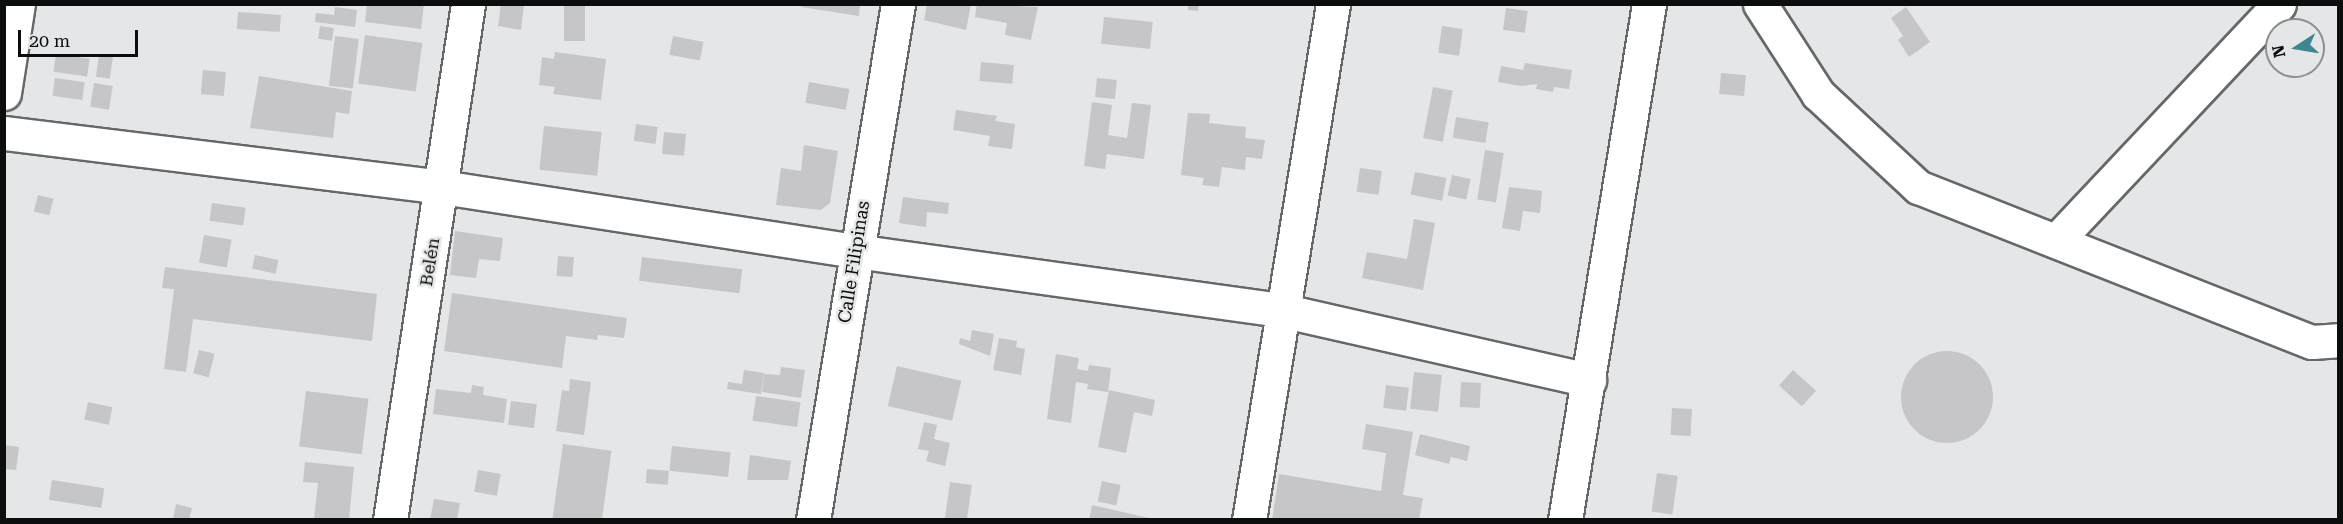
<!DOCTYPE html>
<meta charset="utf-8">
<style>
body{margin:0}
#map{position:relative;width:2343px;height:524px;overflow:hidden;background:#e5e6e7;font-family:"Roboto Serif",serif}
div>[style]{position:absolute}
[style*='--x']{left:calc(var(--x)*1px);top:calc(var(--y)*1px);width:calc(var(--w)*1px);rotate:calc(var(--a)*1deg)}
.building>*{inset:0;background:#c6c5c7;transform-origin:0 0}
.round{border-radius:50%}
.roads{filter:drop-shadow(2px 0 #666768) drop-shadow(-2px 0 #666768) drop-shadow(0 2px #666768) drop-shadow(0 -2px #666768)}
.minor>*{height:33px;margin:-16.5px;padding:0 16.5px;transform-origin:16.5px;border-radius:16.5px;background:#fff}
span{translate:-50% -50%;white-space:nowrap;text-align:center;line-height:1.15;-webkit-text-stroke:5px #e5e6e7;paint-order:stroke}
.street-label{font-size:18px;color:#0c0d0d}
.frame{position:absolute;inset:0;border:6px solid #0c0d0d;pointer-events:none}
.north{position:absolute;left:2265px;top:18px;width:60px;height:60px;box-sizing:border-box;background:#e5e6e7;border:2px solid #8e8f90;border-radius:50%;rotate:258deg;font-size:16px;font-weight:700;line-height:24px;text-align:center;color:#0c0d0d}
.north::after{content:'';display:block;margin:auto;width:21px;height:27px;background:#408691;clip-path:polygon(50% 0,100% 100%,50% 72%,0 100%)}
.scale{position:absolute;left:18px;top:30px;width:120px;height:27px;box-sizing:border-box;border:3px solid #0c0d0d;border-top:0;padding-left:8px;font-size:18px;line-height:21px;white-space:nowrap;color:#0c0d0d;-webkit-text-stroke:4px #e5e6e7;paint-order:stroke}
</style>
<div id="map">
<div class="building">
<i style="clip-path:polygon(367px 4px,424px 4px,421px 29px,365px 22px)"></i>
<i style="clip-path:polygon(501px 4px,524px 4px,521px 30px,498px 26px)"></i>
<i style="left:564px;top:4px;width:21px;height:37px"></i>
<i style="clip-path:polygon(802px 4px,860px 4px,859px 16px,801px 7px)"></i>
<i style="clip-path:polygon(927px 4px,971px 4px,966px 30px,924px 20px)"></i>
<i style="clip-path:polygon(977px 4px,1038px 7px,1031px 40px,1005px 35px,1007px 23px,975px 17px)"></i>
<i style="clip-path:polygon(1188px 4px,1199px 4px,1198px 11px,1188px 10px)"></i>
<i style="clip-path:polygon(335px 7px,357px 10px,355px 27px,315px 22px,316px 13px,334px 15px)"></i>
<i style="clip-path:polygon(1906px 7px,1930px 42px,1909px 57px,1898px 40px,1903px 36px,1891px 18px)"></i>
<i style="left:1506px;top:8px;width:22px;height:22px;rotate:8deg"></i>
<i style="left:238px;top:12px;width:43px;height:17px;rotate:4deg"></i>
<i style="left:1104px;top:17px;width:49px;height:27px;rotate:6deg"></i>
<i style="left:320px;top:26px;width:14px;height:13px;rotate:8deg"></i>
<i style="left:1442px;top:26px;width:21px;height:27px;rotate:8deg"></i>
<i style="left:365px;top:35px;width:58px;height:49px;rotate:8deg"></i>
<i style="left:335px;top:36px;width:24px;height:50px;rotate:7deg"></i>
<i style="left:673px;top:36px;width:31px;height:19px;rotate:11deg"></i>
<i style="clip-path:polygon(555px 52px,606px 59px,601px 100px,553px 94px,555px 87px,539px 85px,542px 57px,554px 59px)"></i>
<i style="left:56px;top:54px;width:34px;height:18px;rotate:8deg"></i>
<i style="left:99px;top:55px;width:14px;height:22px;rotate:8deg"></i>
<i style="left:981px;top:62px;width:33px;height:19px;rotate:5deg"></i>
<i style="clip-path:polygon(1525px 63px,1572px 70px,1569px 89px,1554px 87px,1553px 92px,1536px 89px,1537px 84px,1521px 86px,1498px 82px,1501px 66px,1523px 70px)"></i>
<i style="left:203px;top:70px;width:23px;height:24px;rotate:5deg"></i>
<i style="left:1721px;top:73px;width:25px;height:21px;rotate:5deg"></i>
<i style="clip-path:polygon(259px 76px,352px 91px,349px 114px,336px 112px,333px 138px,250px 128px)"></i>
<i style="left:55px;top:78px;width:30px;height:18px;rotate:8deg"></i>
<i style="left:1097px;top:78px;width:20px;height:19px;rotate:6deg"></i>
<i style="left:809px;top:82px;width:41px;height:21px;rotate:10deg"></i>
<i style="left:94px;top:83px;width:19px;height:24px;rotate:9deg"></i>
<i style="left:1433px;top:87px;width:20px;height:52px;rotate:11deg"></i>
<i style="clip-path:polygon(1092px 102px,1112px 105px,1108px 135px,1127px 138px,1132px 103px,1151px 105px,1144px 159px,1107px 154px,1105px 169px,1084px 166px)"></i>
<i style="clip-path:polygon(956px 110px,997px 116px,995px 121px,1015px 124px,1012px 149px,988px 146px,990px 136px,953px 130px)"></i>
<i style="clip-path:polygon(1188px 113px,1210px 114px,1209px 123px,1246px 127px,1245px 138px,1265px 140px,1262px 159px,1246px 157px,1245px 170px,1222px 167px,1219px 187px,1202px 185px,1204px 178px,1181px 175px)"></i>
<i style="left:1456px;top:117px;width:33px;height:21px;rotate:9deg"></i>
<i style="left:636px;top:124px;width:22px;height:17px;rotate:8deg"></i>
<i style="left:544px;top:126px;width:58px;height:44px;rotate:6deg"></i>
<i style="left:664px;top:132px;width:22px;height:22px;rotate:5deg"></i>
<i style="clip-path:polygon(804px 145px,838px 151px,830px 203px,821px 210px,776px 205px,781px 168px,801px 171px)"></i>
<i style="left:1485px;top:150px;width:19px;height:50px;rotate:9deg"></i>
<i style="left:1360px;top:168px;width:22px;height:24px;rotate:8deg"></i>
<i style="left:1415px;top:172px;width:32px;height:23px;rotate:11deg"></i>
<i style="left:1452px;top:175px;width:19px;height:21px;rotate:12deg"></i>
<i style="clip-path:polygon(1509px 187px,1542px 191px,1540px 213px,1523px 211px,1520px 231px,1502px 228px)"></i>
<i style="left:38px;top:195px;width:16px;height:17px;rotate:14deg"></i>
<i style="clip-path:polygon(903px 197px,949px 203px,948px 214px,927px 212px,926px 227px,899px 223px)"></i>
<i style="left:212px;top:203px;width:34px;height:18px;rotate:8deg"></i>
<i style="clip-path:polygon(1414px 219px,1435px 223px,1423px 290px,1362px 278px,1367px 252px,1407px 259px)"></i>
<i style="clip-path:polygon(455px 231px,503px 238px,500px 261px,479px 259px,476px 278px,450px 275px)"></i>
<i style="left:204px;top:235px;width:28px;height:28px;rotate:10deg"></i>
<i style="left:255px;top:255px;width:24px;height:14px;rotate:12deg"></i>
<i style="left:558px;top:256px;width:16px;height:20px;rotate:4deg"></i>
<i style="left:642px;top:257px;width:101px;height:24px;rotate:7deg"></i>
<i style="clip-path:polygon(165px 267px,377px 294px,372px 341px,193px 319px,186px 372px,164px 369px,174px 289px,162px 288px)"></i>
<i style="clip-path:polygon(452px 293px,627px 318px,624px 338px,598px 335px,597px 340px,566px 336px,562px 368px,444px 351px)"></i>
<i style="clip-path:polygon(972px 330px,994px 334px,990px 356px,959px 344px,960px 338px,970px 341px)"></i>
<i style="clip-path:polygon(999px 338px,1017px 341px,1016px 347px,1025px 349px,1021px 375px,993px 370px)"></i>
<i style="left:199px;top:350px;width:16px;height:24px;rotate:14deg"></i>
<i class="round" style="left:1901px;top:351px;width:92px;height:92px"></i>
<i style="clip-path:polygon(1056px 354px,1079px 358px,1077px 369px,1088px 371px,1089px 365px,1111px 368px,1108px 392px,1087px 389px,1088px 384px,1076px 382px,1071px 423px,1047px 419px)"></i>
<i style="left:897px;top:366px;width:66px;height:41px;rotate:13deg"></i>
<i style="clip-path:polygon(781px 367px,805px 370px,801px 398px,762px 392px,764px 374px,780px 375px)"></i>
<i style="clip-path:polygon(744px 370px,764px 373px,761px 394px,727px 389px,728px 382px,742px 384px)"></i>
<i style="left:1793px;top:370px;width:31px;height:21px;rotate:42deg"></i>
<i style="left:1414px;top:372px;width:28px;height:37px;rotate:6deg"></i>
<i style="clip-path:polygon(570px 379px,591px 382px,584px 435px,556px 431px,562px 390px,569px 391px)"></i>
<i style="left:1461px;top:382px;width:20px;height:25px;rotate:3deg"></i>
<i style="clip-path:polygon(472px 385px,484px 387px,483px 395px,507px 399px,504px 423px,433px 414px,436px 389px,471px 393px)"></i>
<i style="left:1386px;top:385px;width:23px;height:23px;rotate:7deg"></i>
<i style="clip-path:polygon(1109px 390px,1155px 400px,1152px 416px,1134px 412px,1126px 453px,1098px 447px)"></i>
<i style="left:306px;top:391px;width:63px;height:56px;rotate:7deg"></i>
<i style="left:756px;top:396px;width:45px;height:25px;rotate:8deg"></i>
<i style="left:511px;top:401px;width:26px;height:24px;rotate:7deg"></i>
<i style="left:88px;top:402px;width:25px;height:18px;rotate:12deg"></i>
<i style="left:1672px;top:408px;width:20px;height:27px;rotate:3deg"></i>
<i style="clip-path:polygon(924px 422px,937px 425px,934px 439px,950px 443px,945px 466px,926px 461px,929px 451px,918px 449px)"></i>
<i style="clip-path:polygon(1366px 424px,1413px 432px,1403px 495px,1423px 498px,1419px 520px,1272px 520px,1279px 474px,1381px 491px,1386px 453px,1362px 449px)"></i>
<i style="clip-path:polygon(1420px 434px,1470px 446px,1467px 461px,1451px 457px,1449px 464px,1415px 455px)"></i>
<i style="left:563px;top:444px;width:49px;height:77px;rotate:8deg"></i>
<i style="clip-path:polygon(4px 445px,19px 447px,16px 470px,4px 469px)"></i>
<i style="left:672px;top:446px;width:59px;height:25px;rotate:6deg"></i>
<i style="clip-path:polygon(750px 455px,791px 461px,788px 480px,747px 480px)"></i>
<i style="clip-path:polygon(305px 462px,354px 467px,349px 520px,314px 519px,318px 483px,303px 482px)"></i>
<i style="left:647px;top:469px;width:22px;height:14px;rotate:5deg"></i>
<i style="left:478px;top:470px;width:23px;height:22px;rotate:10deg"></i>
<i style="left:1657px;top:473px;width:21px;height:39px;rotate:8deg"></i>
<i style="left:52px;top:480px;width:53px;height:20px;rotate:9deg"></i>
<i style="left:1102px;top:481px;width:19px;height:21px;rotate:12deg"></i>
<i style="left:950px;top:482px;width:22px;height:38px;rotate:8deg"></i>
<i style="clip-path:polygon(434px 499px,460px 503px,457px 520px,430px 520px)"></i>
<i style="clip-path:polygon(176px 504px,192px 508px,189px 520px,173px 520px)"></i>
<i style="clip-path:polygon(1092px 505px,1149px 518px,1148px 520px,1089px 520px)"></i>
</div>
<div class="roads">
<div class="minor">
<i style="--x:1760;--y:4;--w:107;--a:57.2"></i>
<i style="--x:1818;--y:94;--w:137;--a:42.9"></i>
<i style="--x:1918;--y:187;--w:423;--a:21.5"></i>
<i style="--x:2312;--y:342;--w:26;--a:-4"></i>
<i style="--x:4;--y:93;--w:90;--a:-81.1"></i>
<i style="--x:4;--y:133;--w:441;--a:7"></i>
<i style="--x:442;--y:187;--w:418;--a:8.8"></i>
<i style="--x:855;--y:251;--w:434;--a:7.9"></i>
<i style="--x:1285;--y:311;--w:312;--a:12.8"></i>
<i style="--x:2056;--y:241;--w:325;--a:-46.7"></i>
<i style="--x:390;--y:520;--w:522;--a:-81.4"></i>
<i style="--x:813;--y:520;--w:523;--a:-80.65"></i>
<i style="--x:1249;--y:520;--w:523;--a:-80.75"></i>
<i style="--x:1565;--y:520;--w:523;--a:-80.75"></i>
</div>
</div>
<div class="street-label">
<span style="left:430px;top:262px;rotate:-81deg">Belén</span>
<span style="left:854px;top:262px;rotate:-81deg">Calle Filipinas</span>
</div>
<div class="frame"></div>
<div class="north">N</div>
<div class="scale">20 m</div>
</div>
